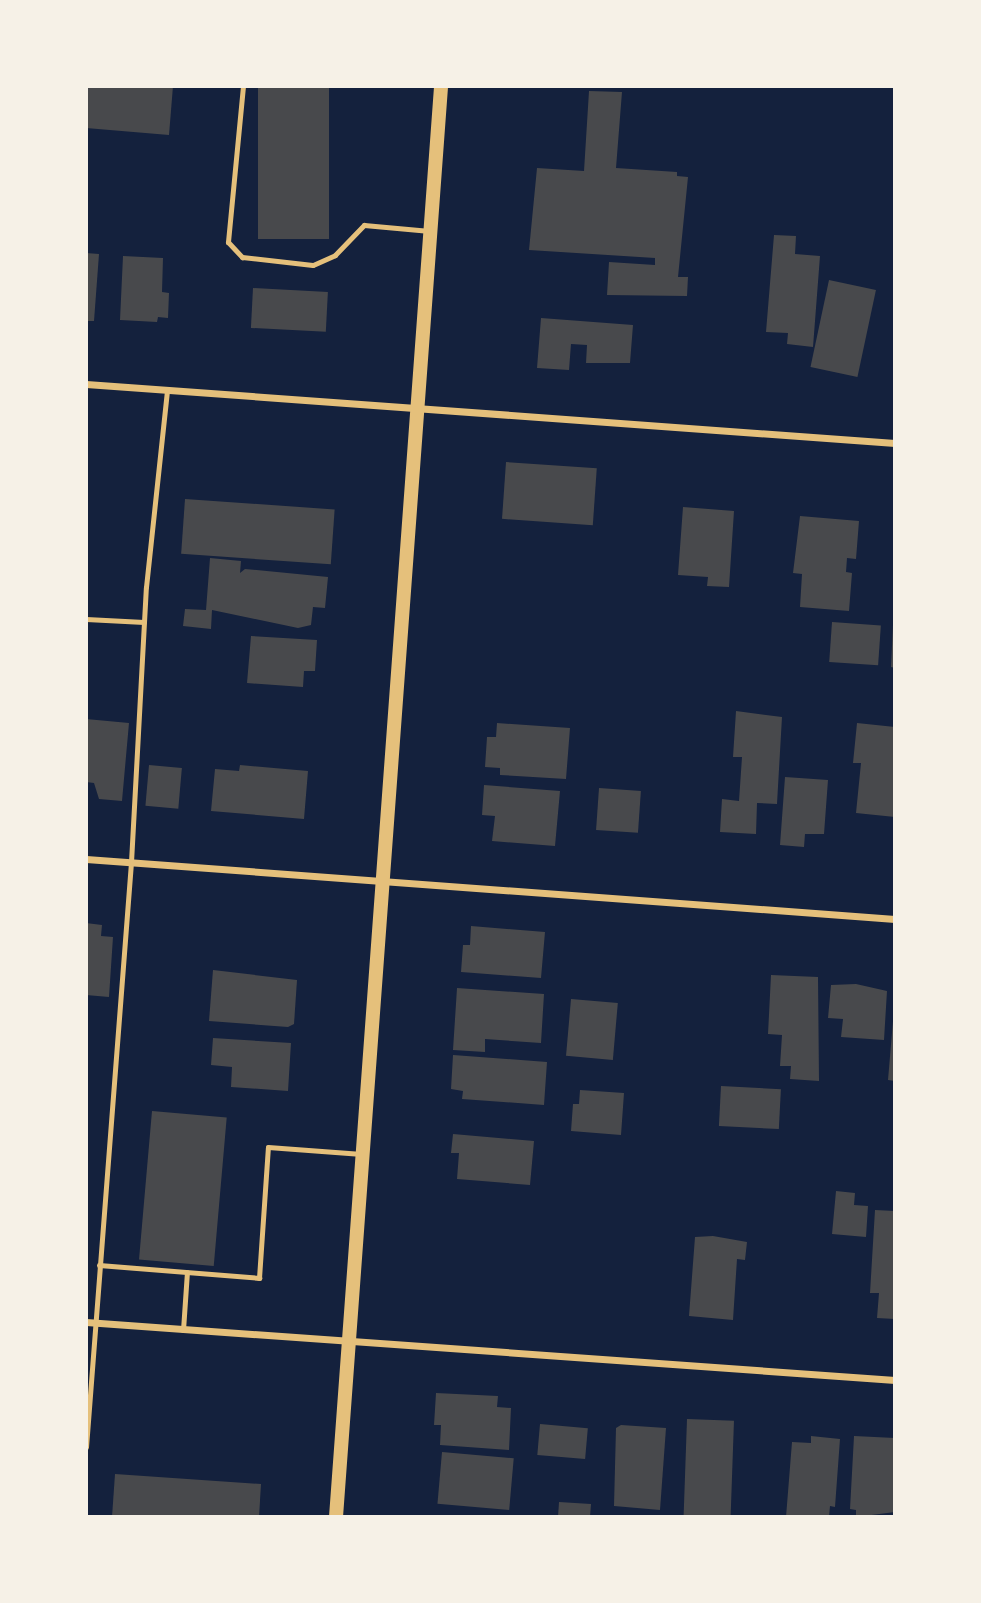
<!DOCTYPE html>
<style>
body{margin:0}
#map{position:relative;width:981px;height:1603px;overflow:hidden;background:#14213d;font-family:"DejaVu Sans",sans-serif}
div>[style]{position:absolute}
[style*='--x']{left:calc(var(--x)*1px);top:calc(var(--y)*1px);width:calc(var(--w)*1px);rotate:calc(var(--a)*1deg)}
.building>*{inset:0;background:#48494c;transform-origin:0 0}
.service>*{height:5px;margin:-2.5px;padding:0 2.5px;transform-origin:2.5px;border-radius:2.5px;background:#e5c07b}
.minor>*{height:7px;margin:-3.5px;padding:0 3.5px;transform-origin:3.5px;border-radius:3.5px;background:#e5c07b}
.secondary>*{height:14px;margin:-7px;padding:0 7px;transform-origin:7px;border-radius:7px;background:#e5c07b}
span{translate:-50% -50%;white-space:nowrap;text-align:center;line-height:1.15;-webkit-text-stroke:5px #f6f1e7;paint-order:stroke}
.frame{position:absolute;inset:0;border:88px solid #f6f1e7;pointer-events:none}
</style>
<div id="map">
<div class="building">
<i style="clip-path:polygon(86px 86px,173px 86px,169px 135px,86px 128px)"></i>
<i style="left:258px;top:86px;width:71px;height:153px"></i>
<i style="clip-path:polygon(589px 91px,622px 92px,616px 168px,677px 172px,677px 176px,688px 177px,678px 277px,688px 277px,687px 296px,607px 295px,609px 262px,655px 265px,655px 258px,529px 250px,537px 168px,584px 171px)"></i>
<i style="clip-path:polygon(774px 235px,796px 236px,795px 254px,820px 256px,813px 347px,787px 344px,788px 333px,766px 332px)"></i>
<i style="clip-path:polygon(86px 253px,99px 254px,94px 321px,86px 321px)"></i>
<i style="clip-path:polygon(123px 256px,163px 258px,162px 292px,169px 293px,168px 318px,158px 317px,157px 322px,120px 320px)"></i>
<i style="left:829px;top:280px;width:48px;height:89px;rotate:12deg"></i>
<i style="left:253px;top:288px;width:75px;height:40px;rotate:3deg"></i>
<i style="clip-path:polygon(541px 318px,633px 325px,630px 363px,586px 363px,587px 345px,571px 344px,569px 370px,537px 368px)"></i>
<i style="left:506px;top:462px;width:91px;height:57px;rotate:4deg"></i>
<i style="left:185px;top:499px;width:150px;height:55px;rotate:4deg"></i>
<i style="clip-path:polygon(683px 507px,734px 511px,729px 587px,707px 586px,708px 577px,678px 575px)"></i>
<i style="clip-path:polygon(800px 516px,859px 521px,856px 559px,847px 558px,846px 572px,852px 573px,849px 611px,800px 607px,802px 574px,793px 573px)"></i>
<i style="clip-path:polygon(210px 558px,241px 561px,240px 573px,245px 569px,328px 577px,325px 608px,313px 607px,311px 625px,298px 628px,212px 610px,211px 629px,183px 626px,185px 609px,206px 610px)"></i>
<i style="left:832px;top:622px;width:49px;height:40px;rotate:4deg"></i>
<i style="clip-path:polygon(893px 625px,895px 625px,895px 668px,891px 667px)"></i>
<i style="clip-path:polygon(251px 636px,317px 640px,315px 671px,304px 671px,303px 687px,247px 683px)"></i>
<i style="clip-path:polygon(736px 711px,782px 717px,777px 804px,757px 803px,756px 834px,720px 832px,722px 799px,739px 801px,742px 757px,733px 757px)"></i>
<i style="clip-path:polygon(86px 719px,129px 723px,122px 801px,99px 799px,94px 783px,86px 782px)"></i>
<i style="clip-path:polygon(497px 723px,570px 728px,566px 779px,500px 775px,500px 768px,485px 767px,487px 737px,496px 737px)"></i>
<i style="clip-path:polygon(857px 723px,895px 727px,895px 817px,856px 813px,861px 763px,853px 763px)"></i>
<i style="left:149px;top:765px;width:33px;height:41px;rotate:5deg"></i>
<i style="clip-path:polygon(240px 765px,308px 771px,304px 819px,211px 811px,215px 769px,239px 771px)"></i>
<i style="clip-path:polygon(785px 777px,828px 780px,824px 834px,805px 834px,804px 847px,780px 845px)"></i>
<i style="clip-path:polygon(484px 785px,560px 791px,555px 846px,492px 841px,495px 816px,482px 815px)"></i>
<i style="left:599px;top:788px;width:42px;height:42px;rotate:4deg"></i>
<i style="clip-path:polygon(86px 923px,102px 925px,101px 936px,113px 937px,109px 997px,86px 995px)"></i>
<i style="clip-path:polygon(471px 926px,545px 932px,541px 978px,461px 972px,463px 945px,470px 945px)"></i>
<i style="clip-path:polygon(213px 970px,297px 980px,294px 1024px,288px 1027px,209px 1021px)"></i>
<i style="clip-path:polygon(771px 975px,818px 977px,819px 1081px,790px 1079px,791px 1066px,780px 1066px,782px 1035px,768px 1034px)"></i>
<i style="clip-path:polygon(856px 984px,887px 991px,884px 1040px,841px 1037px,843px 1019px,828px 1018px,831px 985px)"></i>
<i style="clip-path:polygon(457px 988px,544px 994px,541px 1043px,485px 1039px,485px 1052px,453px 1050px)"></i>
<i style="left:571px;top:999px;width:47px;height:57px;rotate:5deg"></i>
<i style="clip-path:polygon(893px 1021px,895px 1022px,895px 1081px,888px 1080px)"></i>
<i style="clip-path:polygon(213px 1038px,291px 1043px,288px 1091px,231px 1087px,232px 1067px,211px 1065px)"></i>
<i style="clip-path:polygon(453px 1055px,547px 1062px,544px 1105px,462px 1099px,463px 1091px,451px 1089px)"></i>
<i style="left:721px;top:1086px;width:60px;height:40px;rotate:3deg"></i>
<i style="clip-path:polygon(580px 1090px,624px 1093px,621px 1135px,571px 1131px,573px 1104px,579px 1104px)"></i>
<i style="left:152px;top:1111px;width:75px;height:149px;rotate:5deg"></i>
<i style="clip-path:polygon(453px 1134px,534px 1141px,530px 1185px,457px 1179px,459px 1153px,451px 1153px)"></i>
<i style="clip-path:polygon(836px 1191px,855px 1193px,854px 1205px,868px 1206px,866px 1237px,832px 1234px)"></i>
<i style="clip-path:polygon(875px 1210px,895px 1211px,895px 1319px,877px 1318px,879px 1293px,870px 1293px)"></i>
<i style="clip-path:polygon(713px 1236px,747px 1242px,745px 1260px,737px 1259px,733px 1320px,689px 1316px,695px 1237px)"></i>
<i style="clip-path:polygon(436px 1393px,498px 1396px,497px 1407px,511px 1408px,509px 1450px,440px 1445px,441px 1425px,434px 1425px)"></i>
<i style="left:687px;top:1419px;width:47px;height:96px;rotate:2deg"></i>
<i style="left:540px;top:1424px;width:48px;height:31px;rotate:5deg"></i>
<i style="clip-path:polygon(621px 1425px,666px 1428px,660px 1510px,614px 1506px,616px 1428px)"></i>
<i style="clip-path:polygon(811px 1436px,840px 1439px,835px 1507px,830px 1506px,829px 1517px,786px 1517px,792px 1442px,811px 1443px)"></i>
<i style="clip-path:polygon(854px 1436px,895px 1438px,895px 1512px,856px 1517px,856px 1510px,850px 1509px)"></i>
<i style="left:442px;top:1452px;width:72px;height:52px;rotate:5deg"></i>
<i style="clip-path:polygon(115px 1474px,261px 1484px,259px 1517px,112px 1517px)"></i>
<i style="clip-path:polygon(559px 1502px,591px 1504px,590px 1517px,558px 1517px)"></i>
</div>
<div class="service">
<i style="--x:243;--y:86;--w:157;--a:95.5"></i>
<i style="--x:228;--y:242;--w:21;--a:47"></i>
<i style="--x:242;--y:257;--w:71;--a:6.4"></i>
<i style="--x:313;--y:265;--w:24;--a:-24"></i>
<i style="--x:335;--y:255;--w:42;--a:-46"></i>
<i style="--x:364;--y:225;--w:66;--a:5.2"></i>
<i style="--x:86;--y:619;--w:58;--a:3"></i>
<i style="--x:99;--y:1265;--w:161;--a:4.6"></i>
<i style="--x:259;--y:1278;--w:131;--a:-86.1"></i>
<i style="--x:268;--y:1147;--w:94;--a:4.3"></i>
<i style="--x:183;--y:1330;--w:58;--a:-86.1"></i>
<i style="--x:86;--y:1447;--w:587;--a:-85.6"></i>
<i style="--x:131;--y:862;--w:275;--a:-86.9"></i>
<i style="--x:146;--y:587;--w:198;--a:-83.9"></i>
</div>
<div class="minor">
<i style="--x:86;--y:384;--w:811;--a:4.17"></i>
<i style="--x:86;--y:859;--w:811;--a:4.24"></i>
<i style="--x:86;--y:1322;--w:811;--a:4.1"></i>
</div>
<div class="secondary">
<i style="--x:336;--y:1517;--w:1435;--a:-85.8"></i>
</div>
<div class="frame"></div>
</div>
